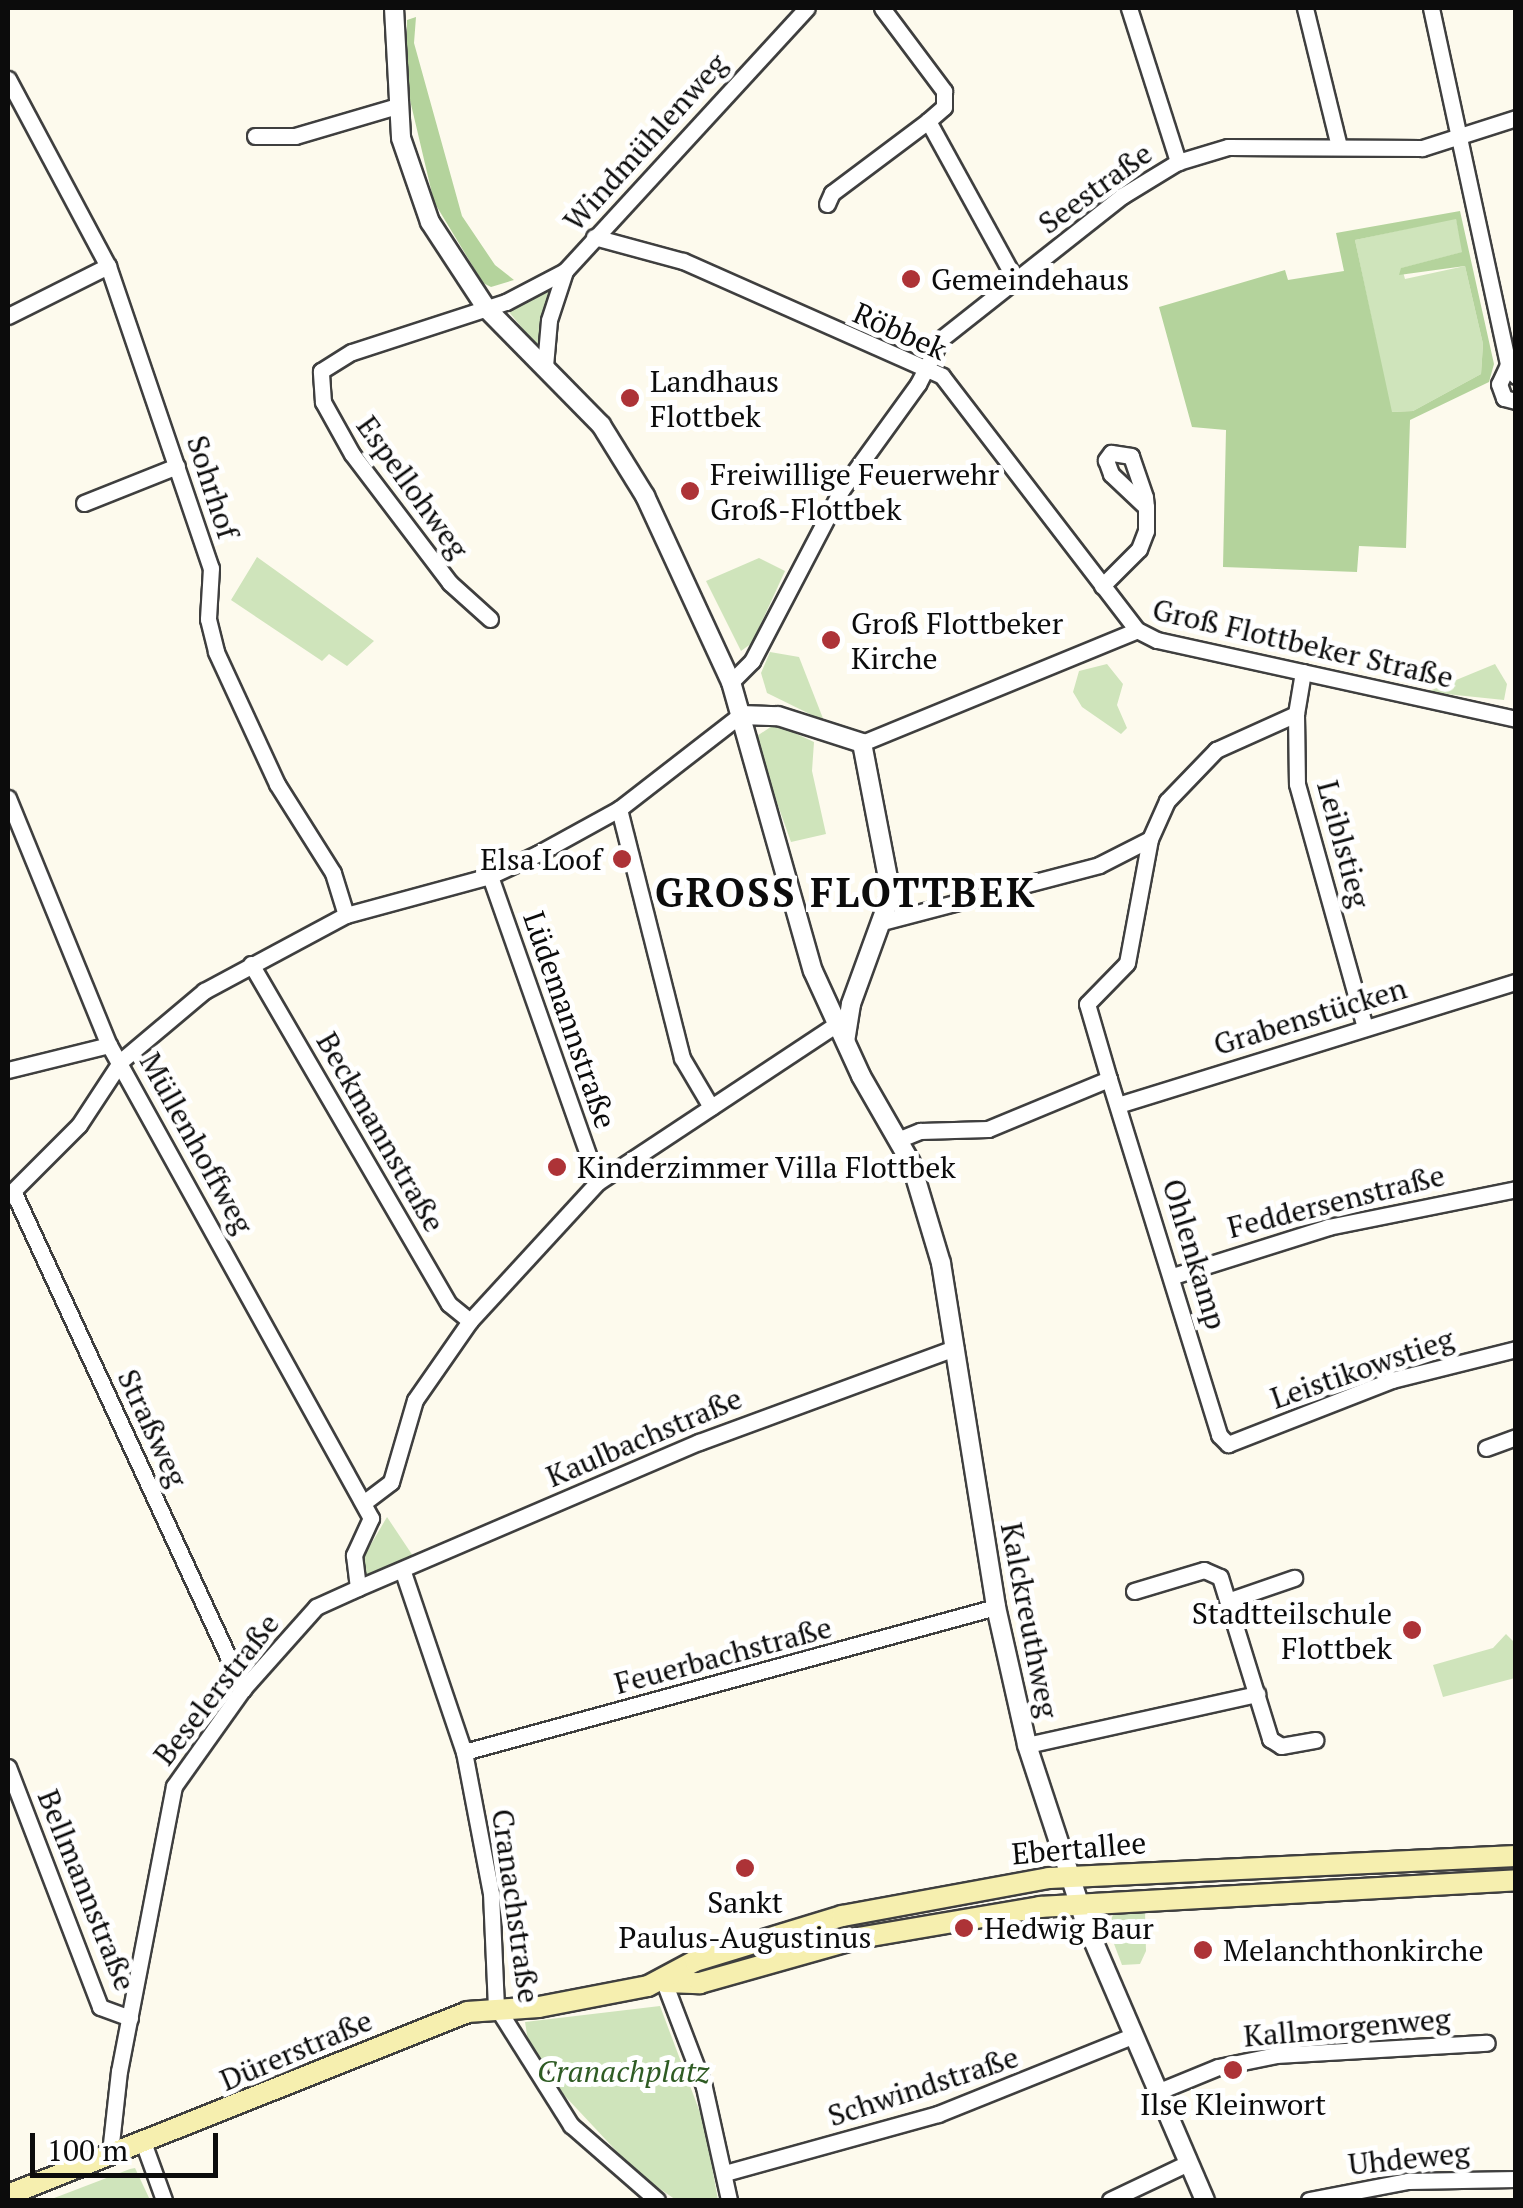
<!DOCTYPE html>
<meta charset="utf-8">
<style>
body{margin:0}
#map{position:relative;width:1523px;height:2208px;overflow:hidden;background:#fdfaed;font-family:"PT Serif",serif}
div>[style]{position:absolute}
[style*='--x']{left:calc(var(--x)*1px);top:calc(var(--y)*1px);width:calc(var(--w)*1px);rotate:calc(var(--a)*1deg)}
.green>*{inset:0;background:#cfe4bb}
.forest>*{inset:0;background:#b4d39c}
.roads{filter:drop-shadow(2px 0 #3f3f3f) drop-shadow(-2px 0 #3f3f3f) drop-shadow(0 2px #3f3f3f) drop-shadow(0 -2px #3f3f3f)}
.minor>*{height:15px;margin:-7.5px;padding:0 7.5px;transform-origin:7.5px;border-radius:7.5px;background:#fff}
.tertiary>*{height:18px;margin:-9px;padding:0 9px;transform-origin:9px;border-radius:9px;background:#fff}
.secondary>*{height:20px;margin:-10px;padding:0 10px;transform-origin:10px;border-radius:10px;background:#f6efaf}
.dots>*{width:28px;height:28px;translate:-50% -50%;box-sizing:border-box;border:5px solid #fff;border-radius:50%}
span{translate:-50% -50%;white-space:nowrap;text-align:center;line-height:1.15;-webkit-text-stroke:10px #fff;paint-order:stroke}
.street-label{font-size:30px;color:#0c0c0c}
.poi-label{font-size:30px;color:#0c0c0c}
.left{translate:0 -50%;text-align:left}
.right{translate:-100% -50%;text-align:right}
.park-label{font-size:30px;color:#2f5c24;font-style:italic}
.district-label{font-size:40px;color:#0c0c0c;font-weight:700;letter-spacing:2.5px}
.frame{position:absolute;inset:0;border:10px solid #0c0c0c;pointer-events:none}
.scale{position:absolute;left:30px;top:2133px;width:188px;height:45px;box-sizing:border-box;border:5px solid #0c0c0c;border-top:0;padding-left:12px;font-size:30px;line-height:35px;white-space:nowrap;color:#0c0c0c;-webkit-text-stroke:8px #fff;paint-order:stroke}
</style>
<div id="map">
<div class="green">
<i style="clip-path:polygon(1456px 218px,1463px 252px,1402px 268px,1405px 279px,1465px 266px,1483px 344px,1481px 374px,1413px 411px,1391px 412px,1355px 240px)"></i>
<i style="clip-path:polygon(556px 283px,541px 351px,509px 312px)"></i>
<i style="clip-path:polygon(257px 557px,374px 641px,347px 666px,329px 654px,322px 661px,231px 600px)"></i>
<i style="clip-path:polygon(759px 558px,785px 571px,752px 643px,741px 651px,706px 581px)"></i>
<i style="clip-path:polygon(770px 652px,799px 657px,824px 721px,767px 693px,761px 673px)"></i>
<i style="clip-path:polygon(1107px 664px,1123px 684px,1117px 705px,1127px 728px,1121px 734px,1082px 707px,1073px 692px,1079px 671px)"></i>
<i style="clip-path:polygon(1495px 664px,1507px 684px,1504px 700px,1427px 692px)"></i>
<i style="clip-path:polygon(775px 724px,814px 742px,812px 771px,826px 834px,791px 842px,754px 738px)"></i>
<i style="clip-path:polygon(387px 1517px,413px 1556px,366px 1576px,360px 1563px)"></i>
<i style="clip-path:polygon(1506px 1634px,1515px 1643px,1515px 1678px,1443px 1697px,1433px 1665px,1493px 1648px)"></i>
<i style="clip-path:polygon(1145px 1911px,1146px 1951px,1140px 1964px,1122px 1965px,1108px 1928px,1114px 1912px)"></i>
<i style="clip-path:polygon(660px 2006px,704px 2123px,718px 2200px,676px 2200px,637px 2173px,563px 2094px,529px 2047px,525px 2022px)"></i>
<i style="clip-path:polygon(135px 2168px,150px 2200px,49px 2200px,130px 2169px)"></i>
</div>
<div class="forest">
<i style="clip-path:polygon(416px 17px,414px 43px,462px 216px,495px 265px,514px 280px,491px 287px,483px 283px,434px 202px,406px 83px,407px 20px)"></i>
<i style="clip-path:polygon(evenodd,1460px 211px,1494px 364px,1489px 382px,1410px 420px,1406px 548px,1359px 546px,1357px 572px,1223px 567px,1226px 430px,1192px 427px,1159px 307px,1285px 270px,1288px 280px,1344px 271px,1336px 233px,1460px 211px,1456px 219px,1462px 252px,1401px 268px,1399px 275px,1465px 266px,1483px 344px,1481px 374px,1413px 411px,1392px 412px,1355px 240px,1456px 219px)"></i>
</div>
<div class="roads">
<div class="minor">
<i style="--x:882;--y:8;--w:104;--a:53.2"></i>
<i style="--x:944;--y:91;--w:16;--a:90"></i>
<i style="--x:944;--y:107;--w:21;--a:139"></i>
<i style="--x:928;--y:121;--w:183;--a:61.2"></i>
<i style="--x:1129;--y:8;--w:162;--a:72.3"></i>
<i style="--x:1305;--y:8;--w:142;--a:76.2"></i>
<i style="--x:1431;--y:8;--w:365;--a:77.8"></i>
<i style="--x:8;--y:79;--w:212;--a:61.9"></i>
<i style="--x:108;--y:266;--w:319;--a:71.2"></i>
<i style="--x:211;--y:568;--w:51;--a:93.4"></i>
<i style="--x:208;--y:619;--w:34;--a:76"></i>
<i style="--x:216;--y:652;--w:145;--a:65.2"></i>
<i style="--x:277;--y:784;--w:105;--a:57.8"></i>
<i style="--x:333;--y:873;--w:44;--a:72.8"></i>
<i style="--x:255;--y:136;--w:40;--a:0"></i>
<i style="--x:295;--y:136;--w:106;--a:-16.4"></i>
<i style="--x:827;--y:204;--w:12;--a:-66"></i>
<i style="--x:832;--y:193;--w:120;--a:-36.9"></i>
<i style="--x:594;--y:237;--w:92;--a:15.1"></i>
<i style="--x:683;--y:261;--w:283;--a:23.9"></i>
<i style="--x:942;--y:376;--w:320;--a:52.5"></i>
<i style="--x:1137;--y:630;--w:22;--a:27"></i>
<i style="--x:1157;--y:640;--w:368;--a:12.4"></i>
<i style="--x:8;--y:316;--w:112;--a:-26.6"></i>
<i style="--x:545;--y:366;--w:46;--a:-85"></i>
<i style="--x:549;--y:320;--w:52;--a:-71.9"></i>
<i style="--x:1516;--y:376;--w:14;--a:-126"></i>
<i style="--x:1508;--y:365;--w:21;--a:115"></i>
<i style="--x:1499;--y:384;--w:15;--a:70"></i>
<i style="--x:1504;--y:398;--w:12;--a:14"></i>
<i style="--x:84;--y:503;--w:100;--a:-21.7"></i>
<i style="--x:1102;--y:586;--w:52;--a:-45"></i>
<i style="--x:1139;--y:549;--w:19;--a:-69"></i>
<i style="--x:1146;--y:531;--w:24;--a:-90"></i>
<i style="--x:1146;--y:507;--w:10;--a:-96"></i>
<i style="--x:1145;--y:497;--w:43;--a:-108.9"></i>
<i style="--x:1131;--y:456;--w:20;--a:-171"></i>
<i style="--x:1111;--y:453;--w:9;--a:126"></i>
<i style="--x:1106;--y:460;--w:15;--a:70"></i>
<i style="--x:1111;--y:474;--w:48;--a:43.3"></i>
<i style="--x:490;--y:619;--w:54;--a:-138"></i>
<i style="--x:450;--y:583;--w:162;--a:-127.2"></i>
<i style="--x:352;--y:454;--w:60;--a:-119.1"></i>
<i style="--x:323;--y:402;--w:31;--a:-94"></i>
<i style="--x:321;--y:371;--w:36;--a:-32"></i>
<i style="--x:352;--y:352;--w:162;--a:-18"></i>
<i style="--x:506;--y:302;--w:67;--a:-27.7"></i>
<i style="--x:565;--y:271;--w:357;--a:-47.4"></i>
<i style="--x:1303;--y:672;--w:43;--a:99.5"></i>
<i style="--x:1296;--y:714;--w:70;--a:89.2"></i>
<i style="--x:1297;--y:784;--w:252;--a:74.4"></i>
<i style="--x:731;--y:682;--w:30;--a:-45"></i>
<i style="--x:752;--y:661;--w:194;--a:-62.4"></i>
<i style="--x:842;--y:489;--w:130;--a:-54.1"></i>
<i style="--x:918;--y:384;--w:51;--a:-62.9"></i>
<i style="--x:941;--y:339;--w:231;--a:-38.3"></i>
<i style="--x:1122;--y:196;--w:66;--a:-31.3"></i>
<i style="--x:1178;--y:162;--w:52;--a:-16.7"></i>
<i style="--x:1228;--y:147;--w:194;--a:0.3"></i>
<i style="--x:1422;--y:148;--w:99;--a:-17.7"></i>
<i style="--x:862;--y:743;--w:297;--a:-22.3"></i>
<i style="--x:8;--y:798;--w:267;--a:67.8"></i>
<i style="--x:109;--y:1045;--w:541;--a:61.02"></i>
<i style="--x:371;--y:1518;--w:41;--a:114.7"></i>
<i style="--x:354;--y:1555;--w:33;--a:83"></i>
<i style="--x:358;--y:1588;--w:46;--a:155.7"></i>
<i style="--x:316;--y:1607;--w:110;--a:131.7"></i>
<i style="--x:243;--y:1689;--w:119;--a:125.4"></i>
<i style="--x:174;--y:1786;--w:290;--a:100.9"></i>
<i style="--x:119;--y:2071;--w:82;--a:96.3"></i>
<i style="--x:619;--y:809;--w:257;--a:75.8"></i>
<i style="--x:682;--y:1058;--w:57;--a:59.4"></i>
<i style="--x:490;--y:876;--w:324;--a:70.6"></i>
<i style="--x:886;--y:921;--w:220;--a:-14.7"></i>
<i style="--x:1099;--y:865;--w:57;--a:-27"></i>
<i style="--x:1150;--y:839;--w:42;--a:-65.9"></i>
<i style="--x:1167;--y:801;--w:71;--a:-46.1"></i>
<i style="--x:1216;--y:750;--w:88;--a:-24.2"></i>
<i style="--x:251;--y:964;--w:393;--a:59.8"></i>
<i style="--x:449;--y:1304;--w:27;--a:39"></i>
<i style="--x:8;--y:1070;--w:104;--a:-13.9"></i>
<i style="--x:1109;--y:1079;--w:373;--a:72.8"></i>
<i style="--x:1219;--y:1435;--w:13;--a:45"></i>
<i style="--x:1228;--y:1444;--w:176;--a:-21.3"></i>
<i style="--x:1392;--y:1380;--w:128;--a:-14"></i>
<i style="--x:1121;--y:1104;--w:413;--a:-17.2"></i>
<i style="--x:900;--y:1139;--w:22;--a:-22"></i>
<i style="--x:920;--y:1131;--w:68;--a:-1.7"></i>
<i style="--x:988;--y:1129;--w:131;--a:-22.5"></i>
<i style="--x:1109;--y:1079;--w:78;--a:-106.3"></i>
<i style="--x:1087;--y:1004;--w:57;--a:-45.7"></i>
<i style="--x:1127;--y:963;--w:126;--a:-79.5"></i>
<i style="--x:13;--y:1191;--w:549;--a:65.21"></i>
<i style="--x:8;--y:1196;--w:100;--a:-45"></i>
<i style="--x:79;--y:1125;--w:77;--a:-56.7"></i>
<i style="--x:121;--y:1061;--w:109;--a:-40.1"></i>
<i style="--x:204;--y:991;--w:161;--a:-28.2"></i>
<i style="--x:346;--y:915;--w:149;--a:-15.2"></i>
<i style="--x:490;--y:876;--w:54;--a:-25.1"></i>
<i style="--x:539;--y:853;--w:91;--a:-28.8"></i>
<i style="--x:619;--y:809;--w:153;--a:-37.8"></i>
<i style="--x:1173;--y:1276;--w:163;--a:-17.5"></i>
<i style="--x:1328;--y:1227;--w:192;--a:-11.4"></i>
<i style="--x:1486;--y:1448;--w:32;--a:-20"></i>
<i style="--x:366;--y:1501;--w:31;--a:-37"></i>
<i style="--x:391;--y:1482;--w:85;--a:-73.7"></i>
<i style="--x:415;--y:1400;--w:96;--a:-55.2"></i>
<i style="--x:470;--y:1321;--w:189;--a:-47.4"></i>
<i style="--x:598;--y:1182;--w:287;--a:-33.5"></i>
<i style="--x:403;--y:1572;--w:190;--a:71.3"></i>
<i style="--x:464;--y:1752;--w:144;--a:79.2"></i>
<i style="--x:491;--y:1893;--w:113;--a:87.5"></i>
<i style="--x:496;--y:2006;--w:141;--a:57.8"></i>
<i style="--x:571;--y:2125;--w:114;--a:41.1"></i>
<i style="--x:358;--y:1588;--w:371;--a:-23.2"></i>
<i style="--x:699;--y:1442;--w:273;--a:-20.2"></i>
<i style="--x:1134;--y:1591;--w:73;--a:-16.7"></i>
<i style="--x:1204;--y:1570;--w:17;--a:24"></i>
<i style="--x:1220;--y:1577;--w:170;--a:72.8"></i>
<i style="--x:1270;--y:1739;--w:13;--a:32"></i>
<i style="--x:1281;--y:1746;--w:35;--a:-10"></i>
<i style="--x:1230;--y:1600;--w:68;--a:-19"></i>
<i style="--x:1027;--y:1745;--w:236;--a:-12.5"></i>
<i style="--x:464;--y:1752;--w:551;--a:-15.25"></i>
<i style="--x:8;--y:1767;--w:257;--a:69"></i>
<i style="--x:100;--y:2007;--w:32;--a:20"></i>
<i style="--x:664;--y:1982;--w:112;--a:69.1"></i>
<i style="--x:704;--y:2087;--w:116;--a:77.5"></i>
<i style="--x:1157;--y:2092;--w:66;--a:-22.3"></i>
<i style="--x:1218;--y:2067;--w:59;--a:-11.7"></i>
<i style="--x:1276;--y:2055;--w:211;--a:-3.3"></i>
<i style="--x:143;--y:2142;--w:62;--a:70.1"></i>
<i style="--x:725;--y:2173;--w:221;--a:-15.5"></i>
<i style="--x:938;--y:2114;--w:209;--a:-21.9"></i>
<i style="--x:1110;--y:2200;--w:86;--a:-25.4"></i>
<i style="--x:1309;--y:2200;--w:101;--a:-10.9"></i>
<i style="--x:1408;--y:2181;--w:108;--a:-1.1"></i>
</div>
<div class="tertiary">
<i style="--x:394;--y:8;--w:130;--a:86.9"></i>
<i style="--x:401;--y:138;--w:89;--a:71"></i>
<i style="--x:430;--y:222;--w:104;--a:56.8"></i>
<i style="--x:487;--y:309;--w:163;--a:45.5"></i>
<i style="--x:601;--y:425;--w:84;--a:58.2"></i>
<i style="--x:645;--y:496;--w:205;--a:65.2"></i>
<i style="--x:731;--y:682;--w:300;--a:74.2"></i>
<i style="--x:813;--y:971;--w:115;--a:65.4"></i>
<i style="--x:861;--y:1076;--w:100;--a:60.1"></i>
<i style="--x:911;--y:1163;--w:104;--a:73.3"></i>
<i style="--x:941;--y:1263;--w:348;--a:80.9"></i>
<i style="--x:996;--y:1607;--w:141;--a:77.3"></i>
<i style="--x:1027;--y:1745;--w:188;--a:71.8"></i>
<i style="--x:1086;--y:1924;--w:301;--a:66.7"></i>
<i style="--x:740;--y:715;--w:38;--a:2"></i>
<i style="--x:778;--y:716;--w:88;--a:17.8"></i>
<i style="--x:862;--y:743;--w:154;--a:79.1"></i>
<i style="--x:891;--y:894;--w:117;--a:110"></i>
<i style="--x:851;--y:1004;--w:36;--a:99"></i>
</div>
<div class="secondary">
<i style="--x:664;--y:1982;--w:36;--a:2"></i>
<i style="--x:700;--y:1983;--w:165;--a:-15.8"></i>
<i style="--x:859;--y:1938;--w:184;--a:-9.7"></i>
<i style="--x:1040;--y:1907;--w:477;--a:-3.2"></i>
<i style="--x:8;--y:2195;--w:494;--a:-21.7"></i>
<i style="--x:467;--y:2012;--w:72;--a:-4"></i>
<i style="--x:539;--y:2007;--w:111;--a:-10.9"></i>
<i style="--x:648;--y:1986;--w:53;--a:-28"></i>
<i style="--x:695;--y:1961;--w:154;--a:-17"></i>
<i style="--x:842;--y:1916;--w:210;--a:-10.4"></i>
<i style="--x:1049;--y:1878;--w:468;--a:-2.7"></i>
</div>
</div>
<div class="dots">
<i style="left:911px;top:279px;background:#ad3337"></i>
<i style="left:630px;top:398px;background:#ad3337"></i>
<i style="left:690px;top:491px;background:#ad3337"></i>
<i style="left:831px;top:640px;background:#ad3337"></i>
<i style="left:622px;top:859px;background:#ad3337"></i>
<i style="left:557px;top:1167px;background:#ad3337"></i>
<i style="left:1412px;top:1630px;background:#ad3337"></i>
<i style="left:745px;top:1868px;background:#ad3337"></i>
<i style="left:964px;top:1928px;background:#ad3337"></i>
<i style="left:1203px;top:1950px;background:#ad3337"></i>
<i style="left:1233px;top:2070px;background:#ad3337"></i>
</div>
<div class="street-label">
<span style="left:645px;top:142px;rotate:-48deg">Windmühlenweg</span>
<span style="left:1095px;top:188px;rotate:-36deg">Seestraße</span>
<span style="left:900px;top:331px;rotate:24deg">Röbbek</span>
<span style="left:213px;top:487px;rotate:72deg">Sohrhof</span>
<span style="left:413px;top:487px;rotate:54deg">Espellohweg</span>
<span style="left:1303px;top:643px;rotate:13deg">Groß Flottbeker Straße</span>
<span style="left:1344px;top:844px;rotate:75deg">Leiblstieg</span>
<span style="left:1310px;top:1016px;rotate:-17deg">Grabenstücken</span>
<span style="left:570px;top:1020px;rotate:71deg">Lüdemannstraße</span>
<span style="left:381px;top:1132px;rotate:60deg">Beckmannstraße</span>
<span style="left:197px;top:1143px;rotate:61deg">Müllenhoffweg</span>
<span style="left:1336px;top:1201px;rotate:-14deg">Feddersenstraße</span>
<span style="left:1195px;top:1254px;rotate:73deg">Ohlenkamp</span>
<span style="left:1362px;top:1368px;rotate:-19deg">Leistikowstieg</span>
<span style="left:153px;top:1428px;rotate:65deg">Straßweg</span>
<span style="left:644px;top:1437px;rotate:-23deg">Kaulbachstraße</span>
<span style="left:1030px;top:1620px;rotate:79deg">Kalckreuthweg</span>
<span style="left:723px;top:1655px;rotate:-15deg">Feuerbachstraße</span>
<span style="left:216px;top:1689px;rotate:-52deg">Beselerstraße</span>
<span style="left:1079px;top:1848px;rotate:-5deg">Ebertallee</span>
<span style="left:87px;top:1890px;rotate:68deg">Bellmannstraße</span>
<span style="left:516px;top:1906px;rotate:82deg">Cranachstraße</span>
<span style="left:1347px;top:2027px;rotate:-5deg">Kallmorgenweg</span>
<span style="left:296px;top:2050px;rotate:-23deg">Dürerstraße</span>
<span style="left:923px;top:2086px;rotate:-18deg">Schwindstraße</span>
<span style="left:1409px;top:2158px;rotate:-6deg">Uhdeweg</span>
</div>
<div class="poi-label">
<span class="left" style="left:931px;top:279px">Gemeindehaus</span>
<span class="left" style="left:650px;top:398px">Landhaus<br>Flottbek</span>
<span class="left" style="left:710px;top:491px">Freiwillige Feuerwehr<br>Groß-Flottbek</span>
<span class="left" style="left:851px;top:640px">Groß Flottbeker<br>Kirche</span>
<span class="right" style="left:602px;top:859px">Elsa Loof</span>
<span class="left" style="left:577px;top:1167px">Kinderzimmer Villa Flottbek</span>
<span class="right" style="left:1392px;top:1630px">Stadtteilschule<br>Flottbek</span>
<span style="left:745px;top:1919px">Sankt<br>Paulus-Augustinus</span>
<span class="left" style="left:984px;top:1928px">Hedwig Baur</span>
<span class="left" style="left:1223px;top:1950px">Melanchthonkirche</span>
<span style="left:1233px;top:2104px">Ilse Kleinwort</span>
</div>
<div class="park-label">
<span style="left:623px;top:2071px">Cranachplatz</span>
</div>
<div class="district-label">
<span style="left:846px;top:892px">GROSS FLOTTBEK</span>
</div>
<div class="frame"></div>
<div class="scale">100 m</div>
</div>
